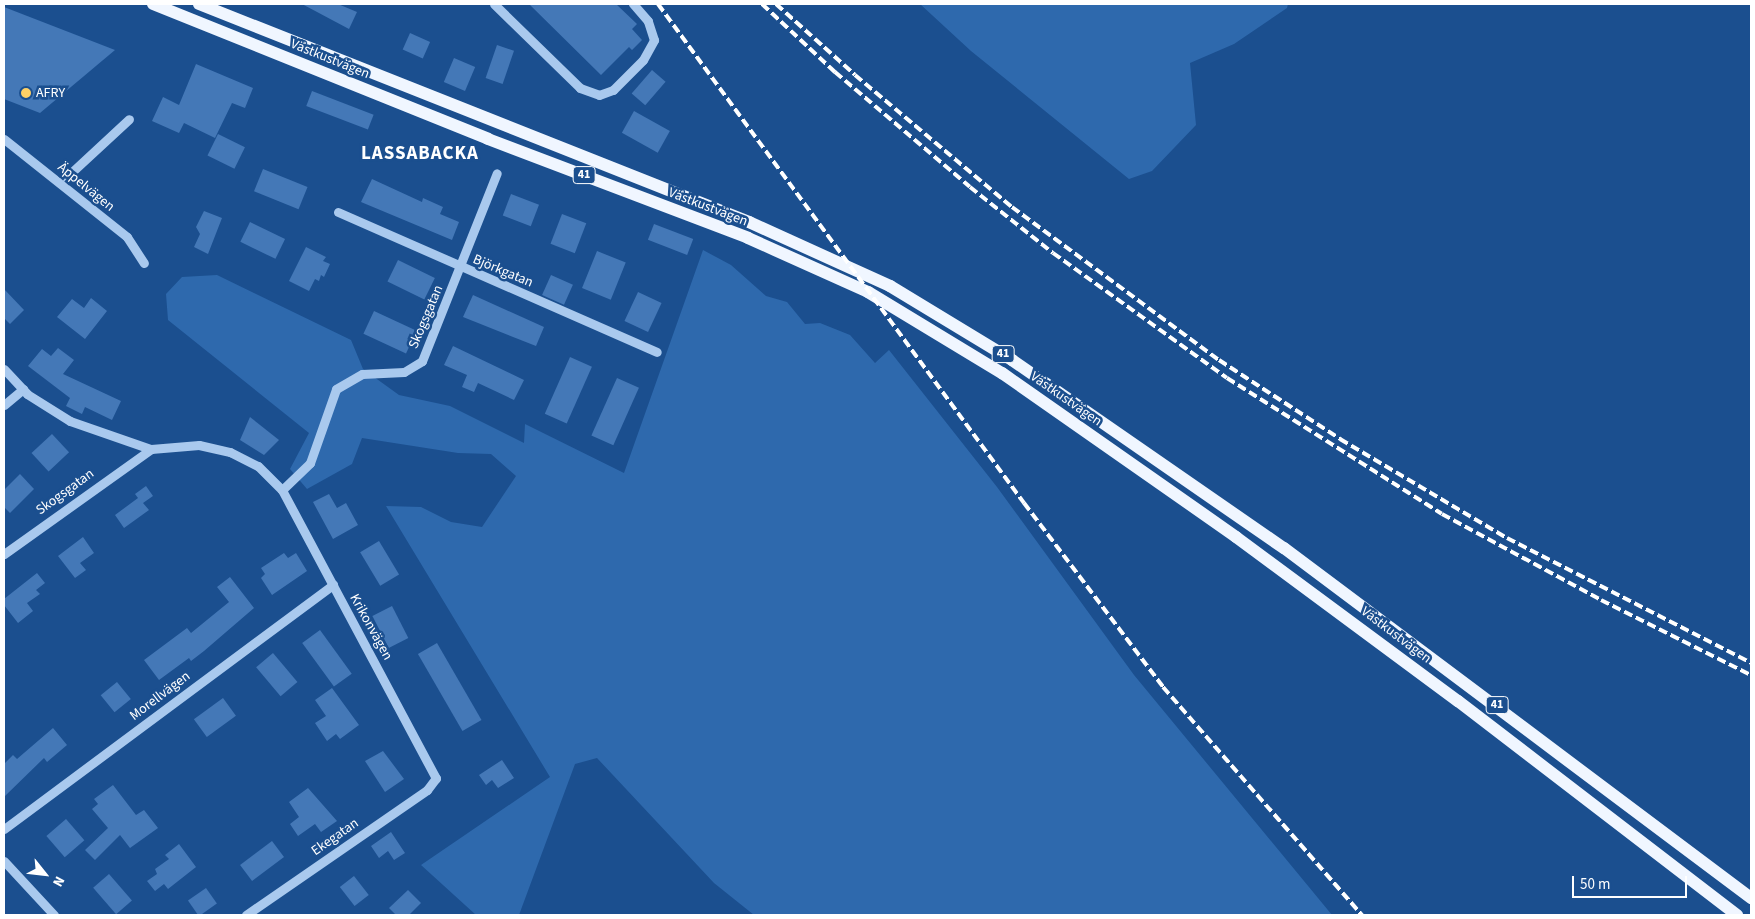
<!DOCTYPE html>
<meta charset="utf-8">
<style>
body{margin:0}
#map{position:relative;width:1755px;height:919px;overflow:hidden;background:#1b4f8f;font-family:"Source Sans 3",sans-serif}
div>[style]{position:absolute}
[style*='--x']{left:calc(var(--x)*1px);top:calc(var(--y)*1px);width:calc(var(--w)*1px);rotate:calc(var(--a)*1deg)}
.green>*{inset:0;background:#2e69ad}
.building>*{inset:0;background:#4478b7;transform-origin:0 0}
.minor>*{height:9px;margin:-4.5px;padding:0 4.5px;transform-origin:4.5px;border-radius:4.5px;background:#a9c9ee}
.major>*{height:12px;margin:-6px;padding:0 6px;transform-origin:6px;border-radius:6px;background:#f0f6ff}
.rail>*{height:4px;margin-top:-2px;transform-origin:0;background:repeating-linear-gradient(90deg,#fff 0 9px,transparent 0 13px)}
.dots>*{width:14px;height:14px;translate:-50% -50%;box-sizing:border-box;border:2px solid #1b4f8f;border-radius:50%}
span{translate:-50% -50%;white-space:nowrap;text-align:center;line-height:1.15;-webkit-text-stroke:5px #1b4f8f;paint-order:stroke}
.shield-label span{padding:1px 4px;background:#1b4f8f;border:1px solid;border-radius:4px;-webkit-text-stroke-width:0}
.shield-label{font-size:12px;color:#fff;font-weight:700}
.street-label{font-size:14px;color:#fff}
.poi-label{font-size:14px;color:#fff}
.left{translate:0 -50%;text-align:left}
.district-label{font-size:19px;color:#fff;font-weight:700;letter-spacing:1px}
.frame{position:absolute;inset:0;border:5px solid #fff;pointer-events:none}
.north{position:absolute;left:20px;top:849px;width:50px;height:50px;-webkit-text-stroke:4px #1b4f8f;paint-order:stroke;rotate:119deg;font-size:14px;font-weight:700;line-height:20px;text-align:center;color:#fff}
.north::after{content:'';display:block;margin:auto;width:18px;height:22px;background:#fff;clip-path:polygon(50% 0,100% 100%,50% 72%,0 100%)}
.scale{position:absolute;left:1572px;top:876px;width:115px;height:22px;box-sizing:border-box;border:2px solid #fff;border-top:0;padding-left:6px;font-size:15px;line-height:18px;white-space:nowrap;color:#fff;-webkit-text-stroke:4px #1b4f8f;paint-order:stroke}
</style>
<div id="map">
<div class="green">
<i style="clip-path:polygon(920px 4px,1288px 4px,1287px 8px,1234px 44px,1190px 63px,1196px 125px,1152px 171px,1129px 179px,971px 51px)"></i>
<i style="clip-path:polygon(703px 250px,731px 265px,766px 296px,787px 302px,805px 324px,820px 323px,850px 335px,875px 363px,889px 350px,997px 487px,1134px 675px,1332px 915px,754px 915px,714px 883px,597px 758px,575px 764px,519px 915px,476px 915px,421px 865px,550px 777px,386px 506px,421px 507px,451px 522px,482px 527px,516px 476px,491px 454px,458px 453px,362px 438px,352px 464px,307px 489px,290px 469px,309px 433px,168px 320px,166px 294px,182px 277px,217px 275px,351px 340px,363px 369px,399px 395px,450px 406px,524px 443px,525px 424px,624px 473px)"></i>
</div>
<div class="building">
<i style="clip-path:polygon(302px 4px,338px 4px,357px 12px,349px 29px)"></i>
<i style="clip-path:polygon(529px 4px,616px 4px,637px 24px,632px 29px,642px 40px,632px 50px,629px 47px,601px 75px)"></i>
<i style="clip-path:polygon(4px 7px,115px 50px,40px 113px,4px 99px)"></i>
<i style="left:410px;top:33px;width:22px;height:18px;rotate:24deg"></i>
<i style="left:497px;top:45px;width:18px;height:35px;rotate:19deg"></i>
<i style="left:454px;top:58px;width:23px;height:26px;rotate:23deg"></i>
<i style="clip-path:polygon(196px 64px,253px 88px,245px 108px,232px 103px,215px 138px,184px 123px,179px 133px,152px 121px,163px 97px,179px 105px)"></i>
<i style="left:652px;top:70px;width:18px;height:31px;rotate:41deg"></i>
<i style="left:312px;top:91px;width:66px;height:16px;rotate:21deg"></i>
<i style="left:634px;top:111px;width:41px;height:25px;rotate:29deg"></i>
<i style="left:218px;top:134px;width:30px;height:24px;rotate:26deg"></i>
<i style="left:263px;top:169px;width:48px;height:24px;rotate:22deg"></i>
<i style="clip-path:polygon(372px 179px,422px 202px,423px 198px,443px 207px,440px 214px,459px 222px,452px 240px,361px 202px)"></i>
<i style="left:511px;top:194px;width:30px;height:23px;rotate:21deg"></i>
<i style="clip-path:polygon(204px 211px,222px 218px,208px 254px,194px 247px,200px 234px,196px 227px)"></i>
<i style="left:562px;top:214px;width:26px;height:32px;rotate:21deg"></i>
<i style="left:250px;top:222px;width:39px;height:22px;rotate:26deg"></i>
<i style="left:654px;top:224px;width:42px;height:17px;rotate:21deg"></i>
<i style="clip-path:polygon(306px 247px,326px 257px,323px 261px,330px 264px,324px 277px,321px 275px,319px 281px,315px 279px,309px 291px,289px 281px)"></i>
<i style="left:597px;top:251px;width:31px;height:40px;rotate:22deg"></i>
<i style="left:398px;top:260px;width:41px;height:24px;rotate:26deg"></i>
<i style="left:551px;top:275px;width:24px;height:22px;rotate:24deg"></i>
<i style="clip-path:polygon(4px 289px,24px 310px,10px 324px,4px 318px)"></i>
<i style="left:638px;top:292px;width:26px;height:32px;rotate:25deg"></i>
<i style="clip-path:polygon(473px 295px,544px 327px,536px 346px,463px 317px)"></i>
<i style="clip-path:polygon(91px 298px,107px 311px,85px 339px,57px 317px,72px 299px,84px 308px)"></i>
<i style="left:374px;top:311px;width:47px;height:25px;rotate:25deg"></i>
<i style="clip-path:polygon(453px 346px,524px 380px,514px 400px,478px 383px,474px 392px,462px 387px,467px 375px,444px 365px)"></i>
<i style="clip-path:polygon(58px 348px,74px 360px,63px 374px,121px 401px,112px 420px,85px 407px,82px 414px,66px 406px,70px 398px,28px 366px,42px 349px,51px 356px)"></i>
<i style="left:570px;top:357px;width:24px;height:62px;rotate:24deg"></i>
<i style="left:617px;top:378px;width:24px;height:63px;rotate:24deg"></i>
<i style="clip-path:polygon(250px 417px,279px 440px,264px 455px,240px 440px)"></i>
<i style="left:52px;top:434px;width:25px;height:28px;rotate:47deg"></i>
<i style="clip-path:polygon(20px 474px,34px 489px,10px 513px,4px 507px,4px 490px)"></i>
<i style="clip-path:polygon(146px 486px,153px 496px,143px 503px,149px 510px,124px 528px,115px 515px,138px 498px,135px 494px)"></i>
<i style="clip-path:polygon(329px 494px,337px 508px,346px 503px,358px 525px,333px 539px,313px 502px)"></i>
<i style="clip-path:polygon(83px 537px,94px 553px,80px 563px,86px 570px,75px 578px,58px 556px)"></i>
<i style="left:379px;top:541px;width:39px;height:22px;rotate:59deg"></i>
<i style="clip-path:polygon(284px 553px,288px 558px,296px 553px,307px 571px,272px 595px,261px 578px,265px 574px,261px 568px)"></i>
<i style="clip-path:polygon(37px 573px,45px 583px,36px 590px,40px 594px,27px 603px,33px 611px,18px 623px,4px 605px,4px 599px)"></i>
<i style="clip-path:polygon(230px 577px,254px 608px,204px 651px,191px 661px,189px 658px,159px 680px,144px 660px,187px 628px,191px 633px,229px 602px,217px 587px)"></i>
<i style="left:392px;top:606px;width:36px;height:22px;rotate:63deg"></i>
<i style="left:320px;top:630px;width:54px;height:22px;rotate:54deg"></i>
<i style="left:437px;top:643px;width:89px;height:22px;rotate:60deg"></i>
<i style="left:273px;top:653px;width:38px;height:22px;rotate:50deg"></i>
<i style="left:117px;top:682px;width:22px;height:21px;rotate:51deg"></i>
<i style="clip-path:polygon(332px 688px,359px 725px,340px 739px,336px 734px,327px 741px,315px 723px,326px 716px,315px 700px)"></i>
<i style="left:223px;top:698px;width:22px;height:36px;rotate:54deg"></i>
<i style="clip-path:polygon(53px 728px,67px 745px,47px 762px,44px 758px,4px 797px,4px 764px,13px 755px,17px 759px)"></i>
<i style="clip-path:polygon(383px 751px,404px 779px,385px 792px,365px 761px)"></i>
<i style="clip-path:polygon(502px 760px,514px 778px,498px 788px,492px 780px,486px 785px,479px 775px)"></i>
<i style="clip-path:polygon(113px 785px,136px 815px,144px 810px,158px 828px,130px 848px,120px 835px,95px 860px,85px 850px,108px 828px,92px 809px,98px 804px,94px 799px)"></i>
<i style="clip-path:polygon(308px 788px,337px 821px,321px 832px,315px 824px,298px 836px,290px 824px,299px 817px,289px 802px)"></i>
<i style="left:66px;top:819px;width:28px;height:26px;rotate:49deg"></i>
<i style="clip-path:polygon(391px 832px,405px 853px,394px 860px,388px 851px,379px 858px,371px 846px)"></i>
<i style="left:272px;top:841px;width:20px;height:40px;rotate:53deg"></i>
<i style="clip-path:polygon(179px 844px,196px 867px,168px 889px,164px 884px,155px 891px,147px 881px,157px 874px,155px 869px,169px 859px,165px 855px)"></i>
<i style="left:109px;top:874px;width:35px;height:21px;rotate:49deg"></i>
<i style="left:354px;top:876px;width:24px;height:18px;rotate:52deg"></i>
<i style="left:206px;top:888px;width:19px;height:22px;rotate:55deg"></i>
<i style="clip-path:polygon(408px 890px,421px 903px,409px 915px,396px 915px,389px 908px)"></i>
</div>
<div class="minor">
<i style="--x:494;--y:4;--w:120;--a:44.3"></i>
<i style="--x:580;--y:88;--w:20;--a:20"></i>
<i style="--x:599;--y:95;--w:15;--a:-20"></i>
<i style="--x:613;--y:90;--w:42;--a:-45"></i>
<i style="--x:643;--y:60;--w:23;--a:-61"></i>
<i style="--x:654;--y:40;--w:20;--a:-108"></i>
<i style="--x:648;--y:21;--w:23;--a:-131"></i>
<i style="--x:4;--y:139;--w:157;--a:38.5"></i>
<i style="--x:127;--y:237;--w:31;--a:57"></i>
<i style="--x:60;--y:183;--w:94;--a:-42.8"></i>
<i style="--x:338;--y:212;--w:348;--a:23.7"></i>
<i style="--x:4;--y:369;--w:34;--a:47"></i>
<i style="--x:27;--y:394;--w:51;--a:32.1"></i>
<i style="--x:70;--y:421;--w:86;--a:19.1"></i>
<i style="--x:4;--y:405;--w:25;--a:-40"></i>
<i style="--x:282;--y:490;--w:39;--a:-44"></i>
<i style="--x:310;--y:463;--w:78;--a:-70.6"></i>
<i style="--x:336;--y:389;--w:30;--a:-30"></i>
<i style="--x:362;--y:374;--w:42;--a:-2.7"></i>
<i style="--x:404;--y:372;--w:21;--a:-31"></i>
<i style="--x:422;--y:361;--w:202;--a:-68.3"></i>
<i style="--x:4;--y:554;--w:181;--a:-35.5"></i>
<i style="--x:151;--y:449;--w:48;--a:-4.8"></i>
<i style="--x:199;--y:445;--w:32;--a:13"></i>
<i style="--x:230;--y:452;--w:31;--a:27"></i>
<i style="--x:258;--y:466;--w:34;--a:45"></i>
<i style="--x:282;--y:490;--w:327;--a:61.9"></i>
<i style="--x:436;--y:778;--w:15;--a:127"></i>
<i style="--x:427;--y:790;--w:220;--a:145.4"></i>
<i style="--x:4;--y:829;--w:410;--a:-36.6"></i>
<i style="--x:4;--y:861;--w:74;--a:47.2"></i>
</div>
<div class="major">
<i style="--x:153;--y:4;--w:361;--a:21.9"></i>
<i style="--x:488;--y:139;--w:278;--a:20.8"></i>
<i style="--x:748;--y:238;--w:132;--a:24.2"></i>
<i style="--x:868;--y:292;--w:157;--a:31.2"></i>
<i style="--x:1002;--y:373;--w:286;--a:35"></i>
<i style="--x:1236;--y:537;--w:276;--a:36.5"></i>
<i style="--x:1458;--y:701;--w:352;--a:37.5"></i>
<i style="--x:199;--y:4;--w:592;--a:21.62"></i>
<i style="--x:749;--y:222;--w:155;--a:24.4"></i>
<i style="--x:890;--y:286;--w:143;--a:31.2"></i>
<i style="--x:1012;--y:360;--w:331;--a:34.7"></i>
<i style="--x:1284;--y:548;--w:584;--a:36.85"></i>
</div>
<div class="rail">
<i style="--x:658;--y:4;--w:619;--a:53.74"></i>
<i style="--x:1024;--y:503;--w:231;--a:52.9"></i>
<i style="--x:1163;--y:687;--w:303;--a:48.9"></i>
<i style="--x:762;--y:4;--w:100;--a:43"></i>
<i style="--x:835;--y:72;--w:177;--a:40.4"></i>
<i style="--x:970;--y:187;--w:106;--a:38.5"></i>
<i style="--x:1053;--y:253;--w:214;--a:35.7"></i>
<i style="--x:1227;--y:378;--w:254;--a:32.3"></i>
<i style="--x:1442;--y:514;--w:181;--a:28.4"></i>
<i style="--x:1601;--y:600;--w:168;--a:26.6"></i>
<i style="--x:776;--y:4;--w:106;--a:41.9"></i>
<i style="--x:855;--y:75;--w:205;--a:40.1"></i>
<i style="--x:1012;--y:207;--w:257;--a:36.5"></i>
<i style="--x:1219;--y:360;--w:145;--a:33.1"></i>
<i style="--x:1340;--y:439;--w:194;--a:30.7"></i>
<i style="--x:1507;--y:538;--w:274;--a:27.1"></i>
</div>
<div class="dots">
<i style="left:26px;top:93px;background:#ffd166"></i>
</div>
<div class="shield-label">
<span style="left:584px;top:175px">41</span>
<span style="left:1003px;top:354px">41</span>
<span style="left:1497px;top:705px">41</span>
</div>
<div class="street-label">
<span style="left:330px;top:59px;rotate:22deg">Västkustvägen</span>
<span style="left:86px;top:187px;rotate:39deg">Äppelvägen</span>
<span style="left:708px;top:207px;rotate:21deg">Västkustvägen</span>
<span style="left:503px;top:271px;rotate:23deg">Björkgatan</span>
<span style="left:426px;top:317px;rotate:-67deg">Skogsgatan</span>
<span style="left:1066px;top:399px;rotate:35deg">Västkustvägen</span>
<span style="left:65px;top:492px;rotate:-36deg">Skogsgatan</span>
<span style="left:371px;top:627px;rotate:61deg">Krikonvägen</span>
<span style="left:1396px;top:635px;rotate:37deg">Västkustvägen</span>
<span style="left:160px;top:696px;rotate:-37deg">Morellvägen</span>
<span style="left:335px;top:837px;rotate:-35deg">Ekegatan</span>
</div>
<div class="poi-label">
<span class="left" style="left:36px;top:93px">AFRY</span>
</div>
<div class="district-label">
<span style="left:420px;top:154px">LASSABACKA</span>
</div>
<div class="frame"></div>
<div class="north">N</div>
<div class="scale">50 m</div>
</div>
